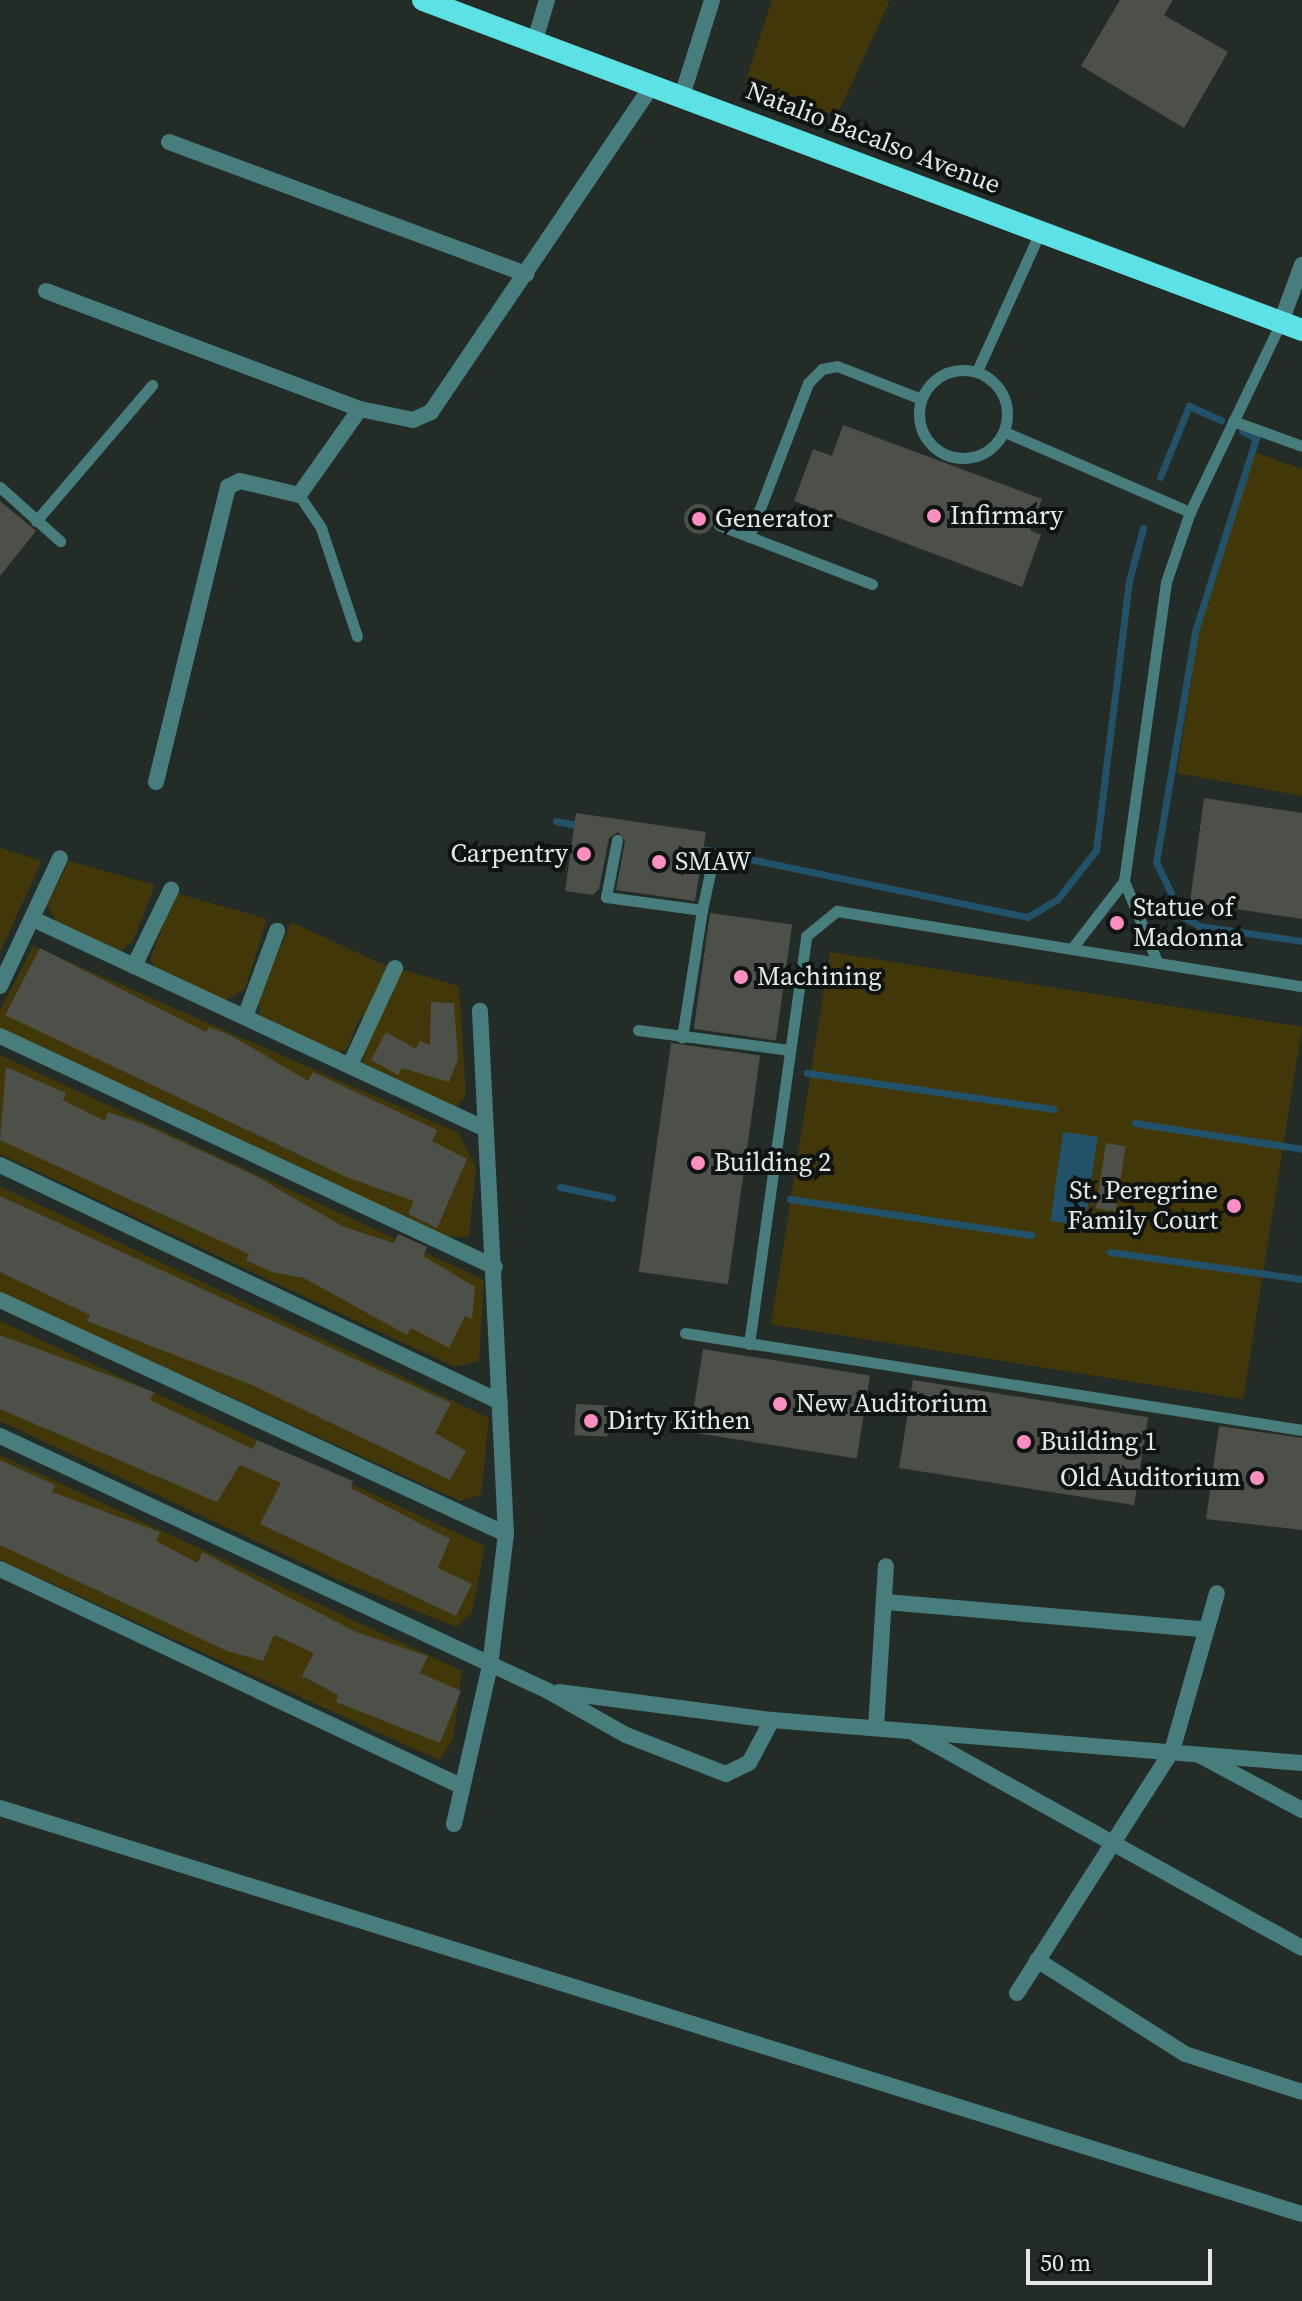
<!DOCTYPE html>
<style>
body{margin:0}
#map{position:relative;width:1302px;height:2301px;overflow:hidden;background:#232c27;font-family:"Source Serif 4",serif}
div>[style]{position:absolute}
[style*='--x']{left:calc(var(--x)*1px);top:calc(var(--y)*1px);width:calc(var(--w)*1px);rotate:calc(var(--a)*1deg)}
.green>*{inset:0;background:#423708;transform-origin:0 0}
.water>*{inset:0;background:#225269;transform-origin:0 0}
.stream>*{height:7px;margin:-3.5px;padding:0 3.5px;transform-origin:3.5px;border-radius:3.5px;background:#225269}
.building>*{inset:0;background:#4c5048;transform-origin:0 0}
.round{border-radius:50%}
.service>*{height:11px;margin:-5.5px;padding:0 5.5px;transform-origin:5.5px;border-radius:5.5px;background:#487d7e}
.service>.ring{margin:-5.5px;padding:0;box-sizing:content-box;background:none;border:11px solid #487d7e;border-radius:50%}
.minor>*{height:16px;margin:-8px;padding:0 8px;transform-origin:8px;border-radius:8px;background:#487d7e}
.trunk>*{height:22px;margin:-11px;padding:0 11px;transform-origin:11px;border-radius:11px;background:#5ce1e4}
.dots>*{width:22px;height:22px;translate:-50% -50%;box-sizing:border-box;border:4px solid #0f1311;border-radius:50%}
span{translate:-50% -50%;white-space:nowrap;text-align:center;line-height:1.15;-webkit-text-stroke:8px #0f1311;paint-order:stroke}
.street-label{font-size:26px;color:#e3e9e6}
.poi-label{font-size:26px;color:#e3e9e6}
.left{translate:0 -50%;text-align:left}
.right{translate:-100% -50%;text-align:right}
.scale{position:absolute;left:1026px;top:2249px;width:186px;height:36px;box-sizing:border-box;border:4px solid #e3e9e6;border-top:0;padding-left:10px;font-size:24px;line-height:28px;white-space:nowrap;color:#e3e9e6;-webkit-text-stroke:6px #0f1311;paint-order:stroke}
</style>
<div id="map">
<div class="green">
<i style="clip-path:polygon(772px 0,890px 0,837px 116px,745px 83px)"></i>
<i style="clip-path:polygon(1255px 452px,1302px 469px,1302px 796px,1177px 773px,1201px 614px)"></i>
<i style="clip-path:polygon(0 848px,42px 861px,0 952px)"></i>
<i style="clip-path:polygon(69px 861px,155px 885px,133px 941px,119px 952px,60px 928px,47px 905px)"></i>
<i style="clip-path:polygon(176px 893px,267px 919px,245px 989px,225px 1001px,157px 972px,150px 959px)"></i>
<i style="clip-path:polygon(291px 922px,380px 963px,459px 986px,466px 1095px,451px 1113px,361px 1065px,374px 1024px,360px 1017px,347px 1049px,337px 1053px,260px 1018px,258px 998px)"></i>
<i style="clip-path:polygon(33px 946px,459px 1133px,476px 1168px,469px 1237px,445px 1237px,0 1029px,0 1010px)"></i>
<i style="left:830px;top:952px;width:478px;height:377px;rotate:9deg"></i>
<i style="clip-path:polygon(0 1055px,484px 1280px,479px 1361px,455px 1367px,0 1154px)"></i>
<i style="clip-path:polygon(0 1186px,489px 1418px,481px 1495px,460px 1501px,0 1293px)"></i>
<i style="clip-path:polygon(0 1321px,485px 1546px,472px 1613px,456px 1627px,341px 1581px,0 1421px)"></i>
<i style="clip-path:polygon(0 1455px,462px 1671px,453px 1740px,439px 1760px,0 1560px)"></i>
</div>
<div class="water">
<i style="left:1063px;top:1132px;width:35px;height:90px;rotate:8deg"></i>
</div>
<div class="stream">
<i style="--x:1242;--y:431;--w:16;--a:27"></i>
<i style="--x:1256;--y:438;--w:203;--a:107.5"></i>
<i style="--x:1195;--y:632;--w:233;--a:99.6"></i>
<i style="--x:1156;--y:862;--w:60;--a:64.3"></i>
<i style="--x:1182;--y:916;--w:20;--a:30"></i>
<i style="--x:1199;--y:926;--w:104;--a:8.3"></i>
<i style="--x:1160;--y:477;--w:77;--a:-67.8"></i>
<i style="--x:1189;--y:406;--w:35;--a:24"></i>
<i style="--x:556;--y:821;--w:26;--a:11"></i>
<i style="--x:697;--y:848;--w:337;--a:11.8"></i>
<i style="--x:1027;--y:917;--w:34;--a:-30"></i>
<i style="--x:1057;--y:900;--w:63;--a:-52"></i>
<i style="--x:1096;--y:850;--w:271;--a:-83"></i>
<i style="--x:1129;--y:581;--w:55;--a:-75.2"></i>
<i style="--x:807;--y:1073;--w:249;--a:8.3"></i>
<i style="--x:1135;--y:1123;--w:169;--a:8.8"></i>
<i style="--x:560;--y:1187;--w:53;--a:11.9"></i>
<i style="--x:790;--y:1199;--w:244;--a:8.5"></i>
<i style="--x:1110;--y:1252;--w:194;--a:8"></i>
</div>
<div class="building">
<i style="clip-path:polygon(1120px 0,1173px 0,1164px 15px,1228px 52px,1184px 128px,1081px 66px)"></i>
<i style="clip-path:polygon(843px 425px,1042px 499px,1030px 530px,1041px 535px,1022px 587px,794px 501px,813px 449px,832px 456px)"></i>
<i style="clip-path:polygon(0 501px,36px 531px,0 576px)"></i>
<i class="round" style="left:684px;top:504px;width:30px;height:30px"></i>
<i style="clip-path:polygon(1204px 798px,1302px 813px,1302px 919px,1190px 902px)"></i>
<i style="clip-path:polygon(576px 813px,706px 832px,695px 901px,616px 890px,625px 841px,618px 832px,609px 838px,599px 889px,593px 895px,565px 891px)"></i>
<i style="left:710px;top:913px;width:83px;height:117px;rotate:8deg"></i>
<i style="clip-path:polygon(40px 948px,206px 1032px,209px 1027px,232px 1036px,308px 1081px,313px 1072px,437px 1130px,432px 1141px,467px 1159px,437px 1228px,408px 1214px,414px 1201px,346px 1177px,5px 1015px)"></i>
<i style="clip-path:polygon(431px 1002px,454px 1003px,458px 1059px,449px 1082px,402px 1068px,398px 1075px,371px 1060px,386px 1032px,416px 1049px,420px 1041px,430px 1045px)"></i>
<i style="left:671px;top:1043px;width:90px;height:231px;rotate:8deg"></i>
<i style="clip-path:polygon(6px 1067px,66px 1093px,63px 1100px,105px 1121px,108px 1112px,143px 1124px,256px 1176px,344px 1227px,394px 1243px,398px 1234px,427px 1247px,423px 1256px,475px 1287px,472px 1319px,465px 1316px,449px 1348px,411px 1328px,407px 1335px,304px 1278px,272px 1272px,246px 1260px,249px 1254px,0 1140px)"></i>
<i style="left:1106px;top:1143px;width:20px;height:66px;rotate:9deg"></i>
<i style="clip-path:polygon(0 1196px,451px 1403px,435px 1433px,466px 1451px,450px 1480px,252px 1385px,87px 1321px,90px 1315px,0 1272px)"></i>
<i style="clip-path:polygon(0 1335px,154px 1392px,150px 1400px,253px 1449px,257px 1440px,353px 1481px,351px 1488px,450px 1539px,438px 1568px,472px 1584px,456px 1616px,260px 1524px,281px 1483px,240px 1465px,217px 1502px,0 1409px)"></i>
<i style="left:703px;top:1349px;width:169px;height:84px;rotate:9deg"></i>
<i style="left:913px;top:1380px;width:238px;height:89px;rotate:9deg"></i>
<i style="left:576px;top:1404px;width:33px;height:31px;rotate:3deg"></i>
<i style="clip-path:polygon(1219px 1426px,1302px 1438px,1302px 1530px,1206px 1519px)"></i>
<i style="clip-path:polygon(0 1460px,55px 1485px,52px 1492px,160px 1532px,156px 1541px,198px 1563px,202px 1552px,356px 1632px,428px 1656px,420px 1673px,461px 1691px,440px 1743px,336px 1702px,338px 1695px,302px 1676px,314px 1653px,274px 1635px,263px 1661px,227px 1651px,0 1545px)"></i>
</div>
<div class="service">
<i class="ring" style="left:919px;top:370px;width:77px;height:77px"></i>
<i style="--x:977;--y:371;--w:153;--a:-65.6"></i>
<i style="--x:1233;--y:421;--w:73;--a:19.9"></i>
<i style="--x:1005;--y:432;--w:202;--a:23.4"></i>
<i style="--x:0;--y:487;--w:81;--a:42"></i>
<i style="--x:299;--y:495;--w:40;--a:56"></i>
<i style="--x:321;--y:528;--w:114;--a:71.6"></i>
<i style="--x:36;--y:521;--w:179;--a:-49.5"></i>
<i style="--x:719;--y:525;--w:164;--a:21.1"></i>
<i style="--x:749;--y:537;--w:165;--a:-69"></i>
<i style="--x:808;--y:383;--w:20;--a:-45"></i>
<i style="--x:822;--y:369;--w:15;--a:-11"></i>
<i style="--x:837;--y:366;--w:90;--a:21.4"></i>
<i style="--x:617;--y:840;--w:58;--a:100.9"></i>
<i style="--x:606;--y:897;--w:97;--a:7.7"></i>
<i style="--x:702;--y:910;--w:129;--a:98.9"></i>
<i style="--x:1124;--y:881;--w:302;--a:-82"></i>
<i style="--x:1166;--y:582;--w:74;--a:-71.1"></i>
<i style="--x:1190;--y:512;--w:211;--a:-64.4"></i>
<i style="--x:702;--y:910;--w:43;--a:-77.9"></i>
<i style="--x:1073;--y:947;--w:83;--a:-52.3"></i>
<i style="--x:1124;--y:881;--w:84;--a:67.7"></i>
<i style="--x:638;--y:1030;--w:153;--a:7.5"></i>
<i style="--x:685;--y:1333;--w:625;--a:8.93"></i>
<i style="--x:749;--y:1344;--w:412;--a:-82"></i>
<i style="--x:806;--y:936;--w:40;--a:-39"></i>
<i style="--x:837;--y:911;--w:471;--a:9.2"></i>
</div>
<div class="minor">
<i style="--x:535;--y:40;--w:42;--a:-73.3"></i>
<i style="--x:682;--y:96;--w:101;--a:-72.6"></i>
<i style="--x:169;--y:142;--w:381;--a:20.3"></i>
<i style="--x:46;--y:291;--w:335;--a:20.6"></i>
<i style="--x:360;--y:409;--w:54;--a:11.7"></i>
<i style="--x:413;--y:420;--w:20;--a:-24"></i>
<i style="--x:431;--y:412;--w:395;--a:-55.9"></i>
<i style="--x:1281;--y:322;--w:61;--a:-69.8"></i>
<i style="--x:156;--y:782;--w:304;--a:-76.3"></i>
<i style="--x:228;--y:487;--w:13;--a:-27"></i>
<i style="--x:240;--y:481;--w:61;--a:13.3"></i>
<i style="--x:299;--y:495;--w:105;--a:-54.7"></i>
<i style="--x:33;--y:919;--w:499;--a:24.9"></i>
<i style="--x:134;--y:966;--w:85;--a:-64"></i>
<i style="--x:0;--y:986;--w:141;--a:-64.9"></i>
<i style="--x:245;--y:1017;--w:92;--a:-69.6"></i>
<i style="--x:0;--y:1036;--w:546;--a:25.02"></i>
<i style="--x:350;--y:1065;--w:107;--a:-65.1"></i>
<i style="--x:0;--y:1165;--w:553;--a:25.36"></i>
<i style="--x:0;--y:1300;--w:557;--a:24.82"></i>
<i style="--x:0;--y:1436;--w:604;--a:24.95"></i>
<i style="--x:548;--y:1691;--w:90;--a:29.4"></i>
<i style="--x:626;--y:1735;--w:107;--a:21.3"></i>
<i style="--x:726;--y:1774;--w:25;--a:-26"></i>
<i style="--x:749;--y:1763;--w:49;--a:-61.9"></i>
<i style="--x:0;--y:1569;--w:510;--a:25.21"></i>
<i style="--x:886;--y:1602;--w:318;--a:4.9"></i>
<i style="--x:559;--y:1692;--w:215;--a:7.5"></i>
<i style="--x:772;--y:1720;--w:532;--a:4.64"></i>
<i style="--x:876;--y:1728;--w:162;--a:-86.5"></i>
<i style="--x:916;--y:1734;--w:441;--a:29"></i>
<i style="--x:1201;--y:1756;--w:115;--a:28.1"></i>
<i style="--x:0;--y:1808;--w:1364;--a:17.32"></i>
<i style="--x:454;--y:1824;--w:162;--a:-77.2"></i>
<i style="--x:490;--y:1666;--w:133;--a:-83.1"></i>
<i style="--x:506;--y:1534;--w:524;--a:-92.85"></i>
<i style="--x:1037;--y:1960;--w:175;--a:32.4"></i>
<i style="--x:1185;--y:2054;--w:123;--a:18"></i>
<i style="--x:1017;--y:1993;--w:287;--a:-57.4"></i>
<i style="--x:1172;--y:1751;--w:164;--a:-74.1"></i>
</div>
<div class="trunk">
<i style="--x:423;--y:0;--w:939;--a:20.58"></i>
</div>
<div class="dots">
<i style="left:934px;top:516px;background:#fd8ec0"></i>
<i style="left:699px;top:519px;background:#fd8ec0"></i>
<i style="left:584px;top:854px;background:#fd8ec0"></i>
<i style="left:659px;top:862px;background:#fd8ec0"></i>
<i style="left:1117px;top:923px;background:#fd8ec0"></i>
<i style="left:741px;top:977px;background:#fd8ec0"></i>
<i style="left:698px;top:1163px;background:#fd8ec0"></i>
<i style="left:1234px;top:1206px;background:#fd8ec0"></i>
<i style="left:780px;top:1404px;background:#fd8ec0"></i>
<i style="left:591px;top:1421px;background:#fd8ec0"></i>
<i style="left:1024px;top:1442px;background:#fd8ec0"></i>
<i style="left:1257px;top:1478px;background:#fd8ec0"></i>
</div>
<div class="street-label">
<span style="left:873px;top:138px;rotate:21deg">Natalio Bacalso Avenue</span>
</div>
<div class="poi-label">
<span class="left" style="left:950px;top:516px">Infirmary</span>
<span class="left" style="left:715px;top:519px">Generator</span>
<span class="right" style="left:568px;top:854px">Carpentry</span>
<span class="left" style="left:675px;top:862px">SMAW</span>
<span class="left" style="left:1133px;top:923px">Statue of<br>Madonna</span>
<span class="left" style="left:757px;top:977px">Machining</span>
<span class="left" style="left:714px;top:1163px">Building 2</span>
<span class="right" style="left:1218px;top:1206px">St. Peregrine<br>Family Court</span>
<span class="left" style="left:796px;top:1404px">New Auditorium</span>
<span class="left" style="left:607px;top:1421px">Dirty Kithen</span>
<span class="left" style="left:1040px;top:1442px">Building 1</span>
<span class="right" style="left:1241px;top:1478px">Old Auditorium</span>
</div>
<div class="scale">50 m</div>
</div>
